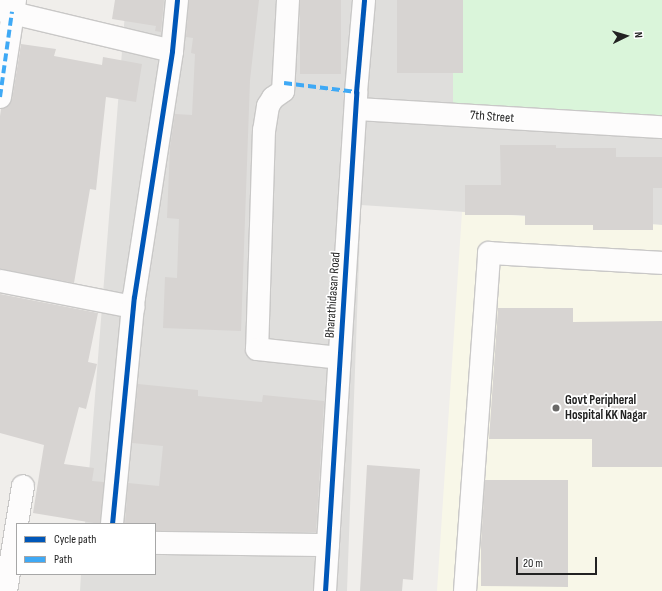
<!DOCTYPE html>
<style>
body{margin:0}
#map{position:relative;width:662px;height:591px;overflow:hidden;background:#f0eeeb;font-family:"Sofia Sans Condensed",sans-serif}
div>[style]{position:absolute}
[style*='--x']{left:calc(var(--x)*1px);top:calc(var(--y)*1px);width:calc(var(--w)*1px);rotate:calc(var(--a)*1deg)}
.residential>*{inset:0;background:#dfdedc}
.education>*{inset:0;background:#f8f7e8}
.park>*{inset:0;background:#daf5da;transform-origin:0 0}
.building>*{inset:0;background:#d7d4d2;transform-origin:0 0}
.roads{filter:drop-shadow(1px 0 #c9c8c7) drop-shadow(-1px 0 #c9c8c7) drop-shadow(0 1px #c9c8c7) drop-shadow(0 -1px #c9c8c7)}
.minor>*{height:22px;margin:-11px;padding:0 11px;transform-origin:11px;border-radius:11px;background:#fdfcfc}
.quiet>*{height:4px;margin-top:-2px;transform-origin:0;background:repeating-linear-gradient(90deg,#3fa9f5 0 8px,transparent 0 12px)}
.cycleway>*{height:5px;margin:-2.5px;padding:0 2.5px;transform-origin:2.5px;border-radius:2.5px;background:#0057b8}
.dots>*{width:11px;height:11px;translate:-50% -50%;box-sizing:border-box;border:2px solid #fff;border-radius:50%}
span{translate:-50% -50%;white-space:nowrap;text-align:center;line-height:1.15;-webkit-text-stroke:3.5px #fff;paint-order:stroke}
.street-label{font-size:13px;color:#222}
.poi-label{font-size:13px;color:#222;font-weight:700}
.left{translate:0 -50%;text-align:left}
.legend{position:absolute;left:16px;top:523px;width:140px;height:52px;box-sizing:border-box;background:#fff;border:1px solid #a7a7a7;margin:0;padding:5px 7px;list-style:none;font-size:12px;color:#222}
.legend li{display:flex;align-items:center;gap:8px;height:20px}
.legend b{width:20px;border:1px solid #a7a7a7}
.north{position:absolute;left:606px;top:16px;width:40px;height:40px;-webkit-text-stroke:3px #fff;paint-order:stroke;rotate:85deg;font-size:11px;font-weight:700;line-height:16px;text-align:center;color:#222}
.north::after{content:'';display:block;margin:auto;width:14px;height:18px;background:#222;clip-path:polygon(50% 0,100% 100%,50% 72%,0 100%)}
.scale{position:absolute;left:516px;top:557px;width:81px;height:18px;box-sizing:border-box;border:2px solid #222;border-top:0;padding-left:5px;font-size:12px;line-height:14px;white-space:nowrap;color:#222;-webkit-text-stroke:3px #fff;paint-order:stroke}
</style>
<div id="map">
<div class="residential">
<i style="clip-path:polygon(126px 0,662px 0,662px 225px,361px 205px,347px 591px,80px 591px,81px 574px,155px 574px,155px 524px,85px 524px)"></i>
</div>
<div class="education">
<i style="clip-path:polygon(462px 212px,662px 225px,662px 591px,437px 591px)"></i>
</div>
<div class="park">
<i style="left:453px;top:0;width:209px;height:119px"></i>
</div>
<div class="building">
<i style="clip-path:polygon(115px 0,164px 0,161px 32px,155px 31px,156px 26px,112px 19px)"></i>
<i style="clip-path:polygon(189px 0,259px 0,250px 80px,241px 331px,163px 328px,165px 277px,177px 278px,179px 219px,167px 218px,170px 147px,175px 114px,192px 115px,195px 54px,191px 53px,193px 38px,186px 37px)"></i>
<i style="left:300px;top:0;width:41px;height:74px"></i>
<i style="left:397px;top:0;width:66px;height:73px"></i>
<i style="clip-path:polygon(21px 44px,56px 49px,54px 56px,102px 65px,103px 57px,142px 64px,136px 102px,106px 97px,96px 190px,90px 189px,74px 283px,0 269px,0 116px,1px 109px,9px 105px,12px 99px)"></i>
<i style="clip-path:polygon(500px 145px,556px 145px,556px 148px,616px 148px,616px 157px,662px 157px,662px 188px,653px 188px,653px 230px,593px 230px,593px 225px,525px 225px,525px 215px,465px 215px,465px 185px,501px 185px)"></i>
<i style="clip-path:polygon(0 294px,98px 313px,88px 362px,97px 364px,86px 409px,79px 407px,64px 464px,94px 468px,92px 481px,104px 482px,100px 524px,33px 513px,44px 445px,0 433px)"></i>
<i style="clip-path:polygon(498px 308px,573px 308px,573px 322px,662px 321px,662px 467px,592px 467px,592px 439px,489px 439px)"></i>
<i style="clip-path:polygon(138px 384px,198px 390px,198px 396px,262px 402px,263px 395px,324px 401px,316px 532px,155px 531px,155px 524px,125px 524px,128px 483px,159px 486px,163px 446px,132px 443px)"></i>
<i style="clip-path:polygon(367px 465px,420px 469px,413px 580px,403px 579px,402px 591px,360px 591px)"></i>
<i style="clip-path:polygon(485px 480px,568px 480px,568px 587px,481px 586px,481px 543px)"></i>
</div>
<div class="roads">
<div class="minor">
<i style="--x:288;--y:0;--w:91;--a:93.1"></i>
<i style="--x:283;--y:91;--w:12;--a:145"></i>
<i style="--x:273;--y:98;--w:9;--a:122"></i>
<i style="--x:268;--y:106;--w:24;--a:99"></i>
<i style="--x:264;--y:130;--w:219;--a:91.8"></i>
<i style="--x:257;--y:349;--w:83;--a:6.2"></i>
<i style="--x:0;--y:10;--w:177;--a:13.4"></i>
<i style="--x:0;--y:97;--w:98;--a:-81.2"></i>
<i style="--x:356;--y:109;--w:307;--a:3.4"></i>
<i style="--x:0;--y:281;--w:136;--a:11.1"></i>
<i style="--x:112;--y:524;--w:228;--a:-84.5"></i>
<i style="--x:134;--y:297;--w:249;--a:-81.2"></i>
<i style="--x:172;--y:51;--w:51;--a:-84.4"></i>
<i style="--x:155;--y:543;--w:173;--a:0.7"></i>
<i style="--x:6;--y:591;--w:106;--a:-80.8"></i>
<i style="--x:325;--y:591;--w:500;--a:-86.4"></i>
<i style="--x:356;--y:92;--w:92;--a:-85"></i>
<i style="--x:465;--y:591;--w:339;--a:-85.9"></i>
<i style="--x:489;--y:253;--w:173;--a:3.3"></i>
</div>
</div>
<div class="quiet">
<i style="--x:284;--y:83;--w:73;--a:7.1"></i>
<i style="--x:0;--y:97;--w:86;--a:-82"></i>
</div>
<div class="cycleway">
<i style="--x:112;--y:524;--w:228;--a:-84.5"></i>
<i style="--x:134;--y:297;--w:249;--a:-81.2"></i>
<i style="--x:172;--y:51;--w:51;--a:-84.4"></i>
<i style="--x:325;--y:591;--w:500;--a:-86.4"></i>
<i style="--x:356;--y:92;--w:92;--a:-85"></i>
</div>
<div class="dots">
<i style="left:556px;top:408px;background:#6a6968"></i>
</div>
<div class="street-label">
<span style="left:492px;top:117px;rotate:4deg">7th Street</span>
<span style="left:333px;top:295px;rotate:-86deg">Bharathidasan Road</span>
</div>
<div class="poi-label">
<span class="left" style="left:565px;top:408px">Govt Peripheral<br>Hospital KK Nagar</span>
</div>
<ul class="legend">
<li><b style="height:5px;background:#0057b8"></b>Cycle path</li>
<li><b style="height:5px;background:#3fa9f5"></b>Path</li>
</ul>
<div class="north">N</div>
<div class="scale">20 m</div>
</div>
